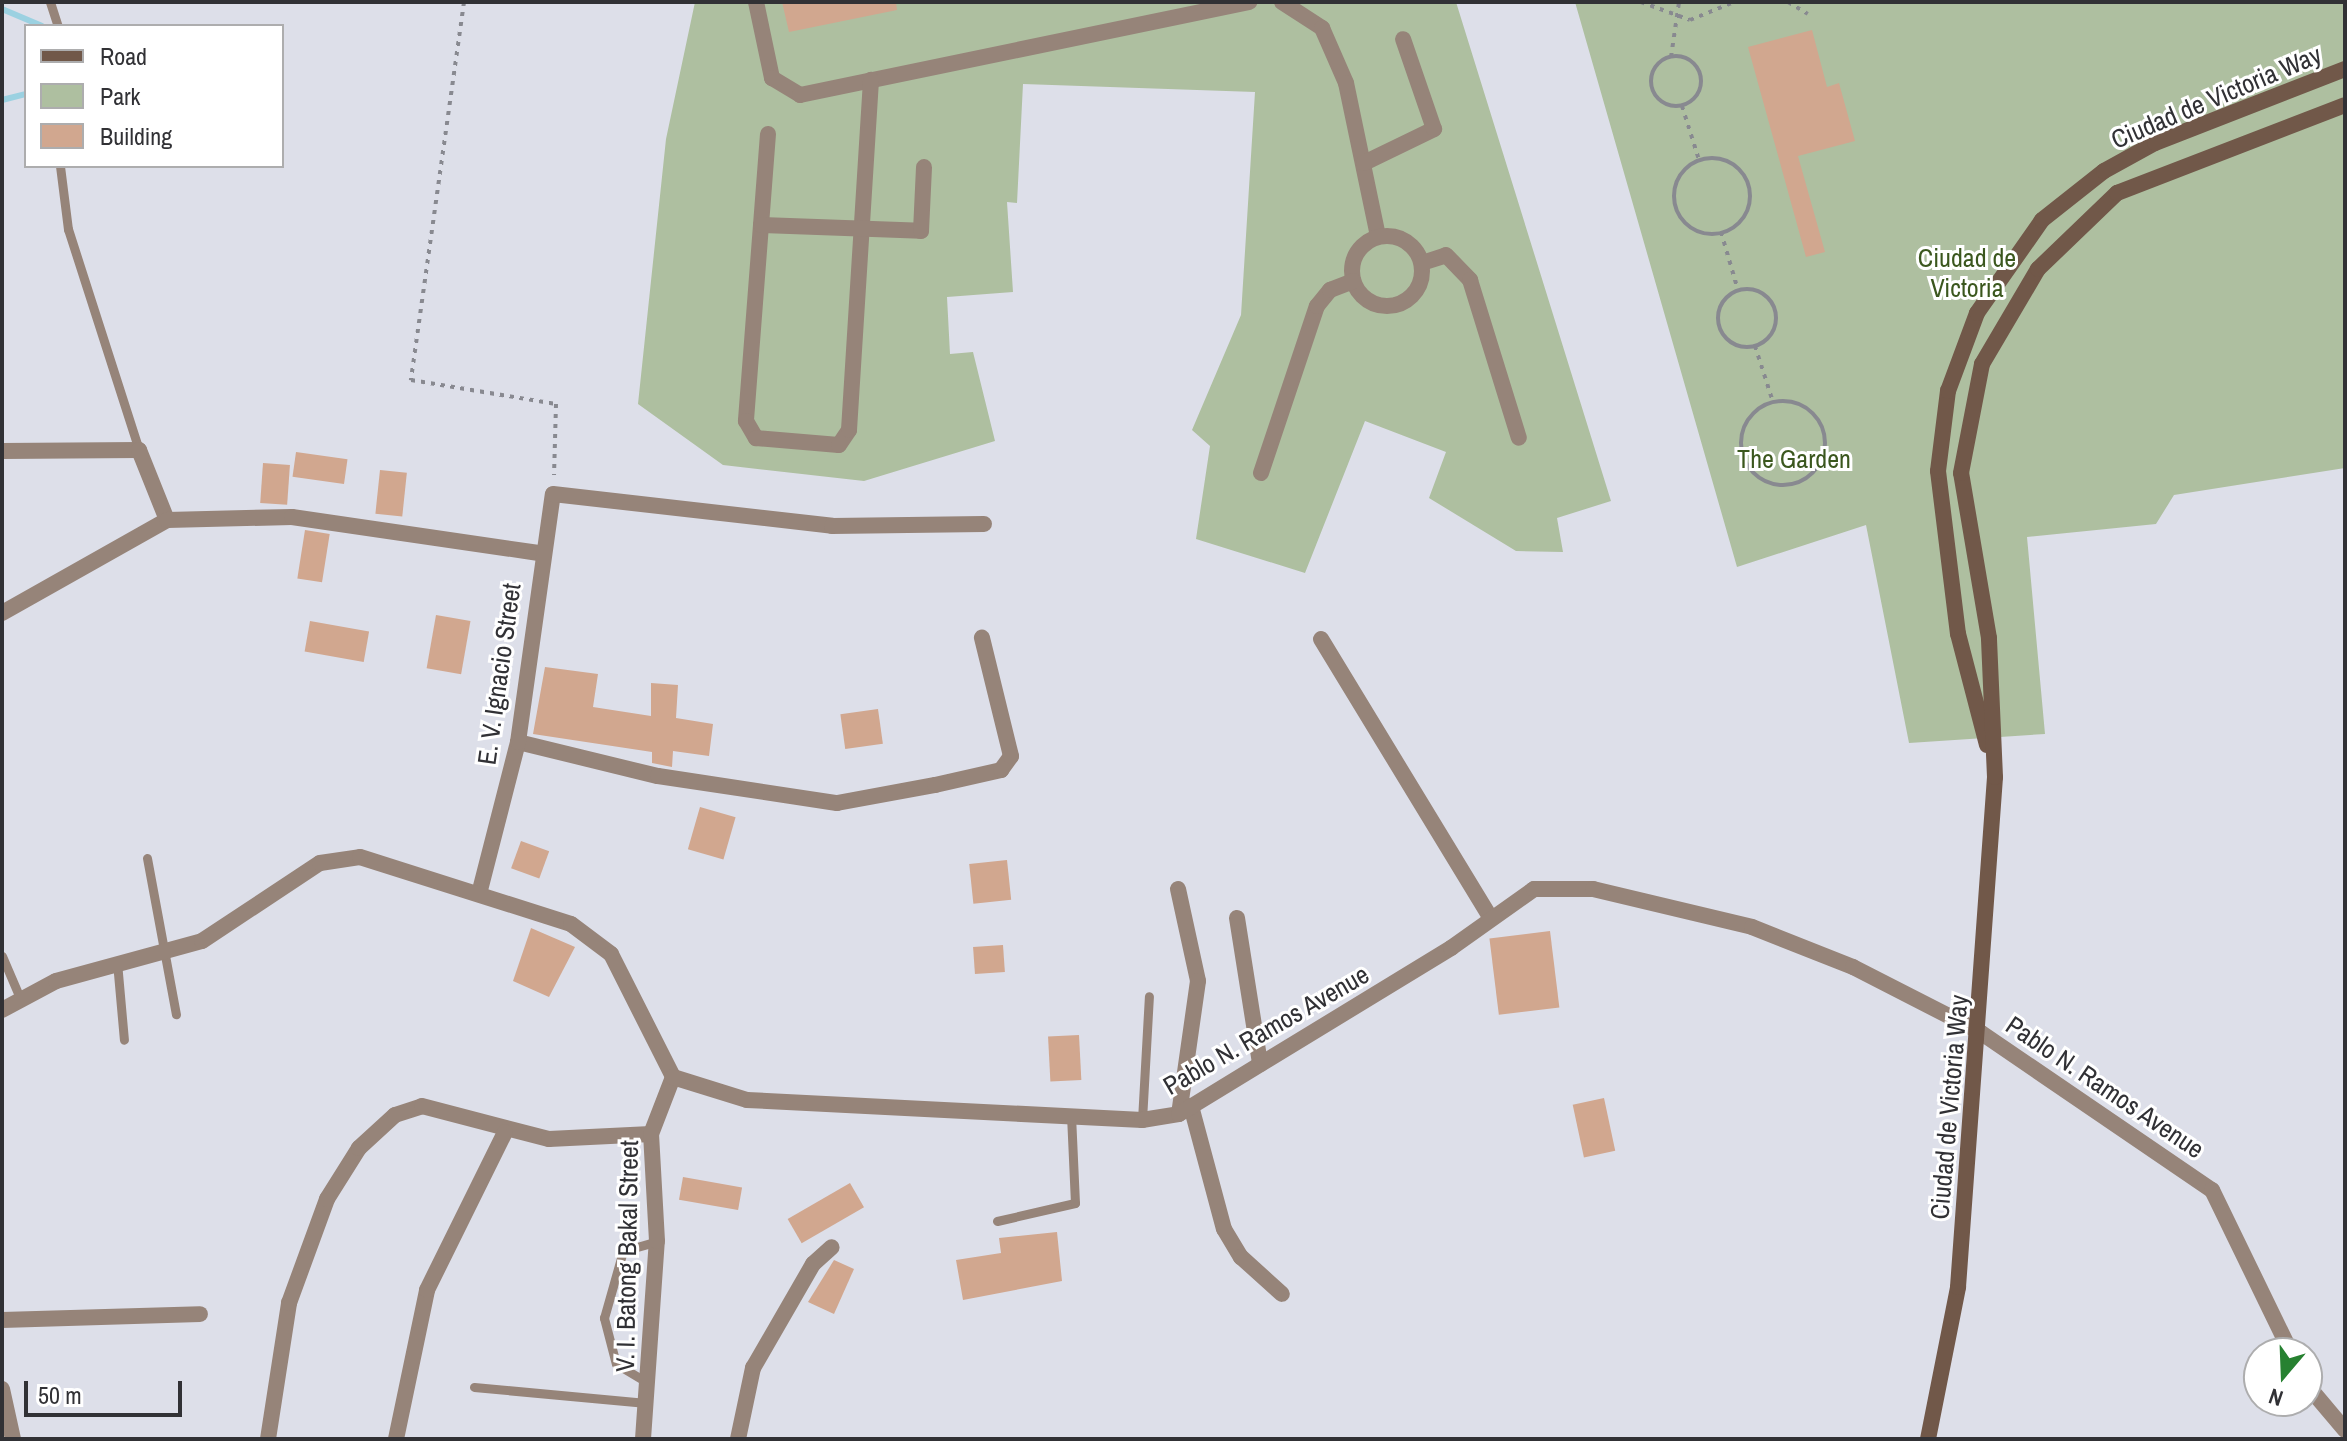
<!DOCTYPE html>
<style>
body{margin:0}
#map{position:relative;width:2347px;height:1441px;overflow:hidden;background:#dddfe9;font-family:"Archivo Narrow",sans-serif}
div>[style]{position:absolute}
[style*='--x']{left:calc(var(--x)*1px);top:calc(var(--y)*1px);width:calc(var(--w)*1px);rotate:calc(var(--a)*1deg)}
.green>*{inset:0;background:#aebfa0}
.stream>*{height:6px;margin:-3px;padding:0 3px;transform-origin:3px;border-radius:3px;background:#9bd1e1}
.building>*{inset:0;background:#d1a78f;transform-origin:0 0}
.path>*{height:4px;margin-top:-2px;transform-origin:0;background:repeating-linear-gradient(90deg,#888990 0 4px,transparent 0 10px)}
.path>.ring{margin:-2px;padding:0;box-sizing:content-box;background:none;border:4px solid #888990;border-radius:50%}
.service>*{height:9px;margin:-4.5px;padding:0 4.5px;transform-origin:4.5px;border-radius:4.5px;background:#968479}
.minor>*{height:16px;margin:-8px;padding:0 8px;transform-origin:8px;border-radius:8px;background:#968479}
.minor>.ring{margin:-8px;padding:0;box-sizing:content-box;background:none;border:16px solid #968479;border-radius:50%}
.tertiary>*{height:16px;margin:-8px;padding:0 8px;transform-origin:8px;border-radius:8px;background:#968479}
.secondary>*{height:16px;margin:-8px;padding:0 8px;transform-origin:8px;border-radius:8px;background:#715849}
span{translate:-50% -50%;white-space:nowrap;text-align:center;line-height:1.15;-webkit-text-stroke:6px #fff;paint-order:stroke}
.street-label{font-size:26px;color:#313135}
.park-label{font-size:26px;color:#3b571e}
.frame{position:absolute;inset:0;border:4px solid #313135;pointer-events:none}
.legend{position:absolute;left:24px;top:24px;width:260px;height:144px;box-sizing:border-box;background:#fff;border:2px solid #adadae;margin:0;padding:10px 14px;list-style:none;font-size:24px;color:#313135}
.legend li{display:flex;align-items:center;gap:16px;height:40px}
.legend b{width:40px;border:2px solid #adadae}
.north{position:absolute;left:2243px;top:1337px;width:80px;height:80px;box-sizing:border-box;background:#fff;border:2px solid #adadae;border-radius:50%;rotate:199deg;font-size:22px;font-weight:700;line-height:32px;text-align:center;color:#313135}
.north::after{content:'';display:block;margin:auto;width:28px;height:36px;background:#278131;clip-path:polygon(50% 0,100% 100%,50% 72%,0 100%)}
.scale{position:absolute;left:24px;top:1381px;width:158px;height:36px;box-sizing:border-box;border:4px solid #313135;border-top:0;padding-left:10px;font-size:24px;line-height:28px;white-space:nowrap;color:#313135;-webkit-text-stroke:6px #fff;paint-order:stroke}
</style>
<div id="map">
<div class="green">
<i style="clip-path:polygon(695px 2px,1456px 2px,1611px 501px,1557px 518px,1563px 552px,1516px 551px,1429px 498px,1446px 452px,1365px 421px,1305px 573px,1196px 539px,1210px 446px,1192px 430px,1241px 315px,1255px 92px,1023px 84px,1017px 203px,1007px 202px,1013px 292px,947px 297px,950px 354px,973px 352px,995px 441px,864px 481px,723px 465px,638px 404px,666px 139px)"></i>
<i style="clip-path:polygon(1575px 2px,2345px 2px,2345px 468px,2174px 495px,2156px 524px,2027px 537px,2045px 734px,1909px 743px,1866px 525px,1737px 567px)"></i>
</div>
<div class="stream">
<i style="--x:2;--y:9;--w:43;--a:23"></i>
<i style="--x:2;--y:100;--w:25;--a:-14"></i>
</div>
<div class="building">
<i style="clip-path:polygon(782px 2px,896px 2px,897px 10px,789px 32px)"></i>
<i style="clip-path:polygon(1812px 30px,1827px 87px,1839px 83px,1855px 141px,1798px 156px,1825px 252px,1806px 257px,1748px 47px)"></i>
<i style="left:296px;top:452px;width:52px;height:25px;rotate:8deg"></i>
<i style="left:263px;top:463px;width:27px;height:40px;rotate:4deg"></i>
<i style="left:380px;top:470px;width:27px;height:44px;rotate:6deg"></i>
<i style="left:305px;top:530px;width:25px;height:49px;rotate:9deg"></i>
<i style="left:436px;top:615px;width:35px;height:54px;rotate:10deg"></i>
<i style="left:310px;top:621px;width:60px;height:31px;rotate:10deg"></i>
<i style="clip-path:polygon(545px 667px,598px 674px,593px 707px,651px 716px,651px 683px,678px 685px,676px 718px,713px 724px,709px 756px,673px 751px,672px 767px,652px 763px,652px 752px,533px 734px)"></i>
<i style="left:878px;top:709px;width:35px;height:38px;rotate:82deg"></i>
<i style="left:700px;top:807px;width:37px;height:44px;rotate:16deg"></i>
<i style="left:521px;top:841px;width:30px;height:29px;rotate:20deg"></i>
<i style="left:1007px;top:860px;width:40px;height:38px;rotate:84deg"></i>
<i style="clip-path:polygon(531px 928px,575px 947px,549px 997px,513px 981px)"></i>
<i style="left:1550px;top:931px;width:77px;height:61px;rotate:83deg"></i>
<i style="left:1003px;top:945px;width:27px;height:30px;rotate:86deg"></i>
<i style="left:1079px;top:1035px;width:45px;height:31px;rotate:87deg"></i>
<i style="left:1604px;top:1098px;width:54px;height:32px;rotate:78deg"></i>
<i style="left:683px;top:1177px;width:60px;height:23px;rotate:10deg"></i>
<i style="left:850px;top:1183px;width:28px;height:72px;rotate:60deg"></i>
<i style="clip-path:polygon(1057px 1232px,1062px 1281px,963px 1300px,956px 1260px,1001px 1253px,999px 1238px)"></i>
<i style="clip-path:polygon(834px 1260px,854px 1269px,834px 1314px,808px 1302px)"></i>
</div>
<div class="path">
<i style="--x:464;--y:2;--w:382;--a:98"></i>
<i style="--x:411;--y:380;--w:147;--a:9.4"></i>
<i style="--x:556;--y:404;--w:71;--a:91.6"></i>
<i style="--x:1641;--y:2;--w:52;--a:20.2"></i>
<i style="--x:1690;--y:20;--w:48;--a:-22.2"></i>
<i style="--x:1788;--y:2;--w:23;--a:31"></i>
<i class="ring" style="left:1651px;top:56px;width:46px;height:46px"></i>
<i style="--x:1671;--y:57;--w:56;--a:-81.7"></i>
<i style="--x:1682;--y:106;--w:57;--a:72.5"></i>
<i class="ring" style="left:1674px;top:158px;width:72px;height:72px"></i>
<i style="--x:1721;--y:232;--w:60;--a:73.7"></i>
<i class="ring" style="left:1718px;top:289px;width:54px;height:54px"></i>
<i style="--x:1755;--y:346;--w:59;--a:72.2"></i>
<i class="ring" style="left:1741px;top:401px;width:80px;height:80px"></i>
</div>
<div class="service">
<i style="--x:50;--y:2;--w:25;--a:72"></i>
<i style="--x:60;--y:166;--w:64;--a:82.8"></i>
<i style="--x:68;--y:229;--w:232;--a:72.2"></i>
<i style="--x:147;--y:858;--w:159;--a:79.5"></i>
<i style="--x:2;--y:956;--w:46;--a:66.8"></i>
<i style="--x:117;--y:962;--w:78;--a:84.9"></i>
<i style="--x:1142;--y:1120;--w:124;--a:-86.8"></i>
<i style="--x:997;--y:1221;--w:80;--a:-13"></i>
<i style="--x:1075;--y:1203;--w:87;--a:-92.6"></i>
<i style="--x:648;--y:1383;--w:37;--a:-149"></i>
<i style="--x:616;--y:1364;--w:48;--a:-104.6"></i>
<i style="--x:604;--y:1318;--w:70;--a:-74.2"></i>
<i style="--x:623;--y:1251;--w:35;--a:-16"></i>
<i style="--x:474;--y:1387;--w:173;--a:5.3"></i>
</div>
<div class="minor">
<i style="--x:756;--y:2;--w:78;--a:78.1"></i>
<i style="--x:772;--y:78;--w:33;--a:31"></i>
<i style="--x:800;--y:95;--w:459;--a:-11.7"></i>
<i style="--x:1282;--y:2;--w:48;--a:33"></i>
<i style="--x:1322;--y:28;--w:60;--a:66.4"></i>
<i style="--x:1346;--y:83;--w:156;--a:78.2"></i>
<i style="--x:768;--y:134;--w:288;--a:94.4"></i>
<i style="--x:746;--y:421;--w:20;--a:60"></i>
<i style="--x:756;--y:438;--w:83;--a:4.8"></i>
<i style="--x:839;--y:445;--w:18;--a:-56"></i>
<i style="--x:849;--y:430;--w:351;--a:-86.4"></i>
<i style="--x:1364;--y:163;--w:78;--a:-25.9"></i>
<i style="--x:1434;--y:129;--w:95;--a:-109"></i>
<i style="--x:761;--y:225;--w:160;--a:2.1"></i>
<i style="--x:921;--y:231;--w:64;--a:-87.3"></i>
<i class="ring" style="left:1352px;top:236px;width:54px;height:54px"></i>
<i style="--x:1422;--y:263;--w:25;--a:-18"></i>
<i style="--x:1446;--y:255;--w:35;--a:46"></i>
<i style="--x:1470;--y:280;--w:165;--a:72.8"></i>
<i style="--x:2;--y:451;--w:137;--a:-0.4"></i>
<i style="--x:139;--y:450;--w:75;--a:68.2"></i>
<i style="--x:1261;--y:473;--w:176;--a:-71.5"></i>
<i style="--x:1317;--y:306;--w:21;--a:-51"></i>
<i style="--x:1330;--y:290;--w:25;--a:-21"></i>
<i style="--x:2;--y:613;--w:189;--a:-29.4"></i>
<i style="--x:167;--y:520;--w:125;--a:-1.4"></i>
<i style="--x:292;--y:517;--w:251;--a:8.3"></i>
<i style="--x:1321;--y:639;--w:325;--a:58.7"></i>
<i style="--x:518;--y:742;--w:144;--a:13.7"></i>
<i style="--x:658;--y:776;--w:181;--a:8.6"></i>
<i style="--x:837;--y:803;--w:100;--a:-10.4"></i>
<i style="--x:935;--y:785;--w:68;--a:-12.8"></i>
<i style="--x:1001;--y:770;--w:17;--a:-54"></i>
<i style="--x:1011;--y:756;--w:122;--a:-103.8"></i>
<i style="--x:1178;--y:889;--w:94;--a:77.7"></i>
<i style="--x:1198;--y:981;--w:134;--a:98.1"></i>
<i style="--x:479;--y:894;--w:157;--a:-75.6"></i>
<i style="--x:518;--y:742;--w:250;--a:-82"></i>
<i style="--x:553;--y:494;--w:281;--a:6.5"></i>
<i style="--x:832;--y:526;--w:152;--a:-0.8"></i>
<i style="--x:1237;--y:918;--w:148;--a:81"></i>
<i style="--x:1980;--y:1032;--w:281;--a:34.3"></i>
<i style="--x:2212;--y:1190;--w:181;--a:64.1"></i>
<i style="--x:1191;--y:1106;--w:127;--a:75"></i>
<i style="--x:1224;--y:1229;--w:33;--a:59"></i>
<i style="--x:1241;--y:1257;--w:55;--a:42.1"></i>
<i style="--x:2;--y:1320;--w:198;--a:-1.7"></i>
<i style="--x:2307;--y:1385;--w:59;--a:49.8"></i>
<i style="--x:268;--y:1439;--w:138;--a:-81.2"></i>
<i style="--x:289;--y:1303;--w:111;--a:-69.9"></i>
<i style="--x:327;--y:1199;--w:60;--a:-57.9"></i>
<i style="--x:359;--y:1148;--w:49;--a:-42.5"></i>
<i style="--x:395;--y:1115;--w:28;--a:-18"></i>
<i style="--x:422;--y:1106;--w:131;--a:14.6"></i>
<i style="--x:549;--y:1139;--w:102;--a:-2.8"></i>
<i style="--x:396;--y:1439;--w:152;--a:-78.2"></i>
<i style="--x:427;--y:1290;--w:176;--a:-63.7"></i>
<i style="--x:643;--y:1439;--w:198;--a:-86"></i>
<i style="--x:657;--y:1241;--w:107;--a:-93.2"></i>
<i style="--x:651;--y:1134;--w:61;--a:-68.9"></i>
<i style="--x:738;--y:1439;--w:73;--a:-78.1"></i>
<i style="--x:753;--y:1368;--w:120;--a:-60"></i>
<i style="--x:813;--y:1264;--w:25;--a:-42"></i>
</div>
<div class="tertiary">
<i style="--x:2;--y:1010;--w:61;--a:-28.2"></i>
<i style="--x:56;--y:981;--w:151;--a:-15.3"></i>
<i style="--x:202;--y:941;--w:141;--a:-33.5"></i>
<i style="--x:320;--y:863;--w:40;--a:-8.5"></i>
<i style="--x:360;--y:857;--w:221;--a:17.6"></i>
<i style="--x:571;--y:924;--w:50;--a:36.9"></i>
<i style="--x:611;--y:954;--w:138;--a:63.2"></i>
<i style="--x:673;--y:1077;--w:77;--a:17.3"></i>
<i style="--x:747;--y:1100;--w:396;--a:2.9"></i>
<i style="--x:1142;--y:1120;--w:37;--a:-9"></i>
<i style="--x:1179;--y:1114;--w:319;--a:-31.4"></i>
<i style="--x:1451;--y:948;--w:102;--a:-35.4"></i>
<i style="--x:1534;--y:889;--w:59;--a:0"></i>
<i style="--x:1593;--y:889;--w:163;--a:13.4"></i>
<i style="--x:1752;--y:927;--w:109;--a:21.6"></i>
<i style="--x:1853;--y:967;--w:143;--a:27.1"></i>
<i style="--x:2;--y:1389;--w:51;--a:77.6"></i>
</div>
<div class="secondary">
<i style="--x:1987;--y:745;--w:115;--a:-104.6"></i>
<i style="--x:1958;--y:634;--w:164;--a:-97"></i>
<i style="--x:1938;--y:471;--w:81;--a:-82.9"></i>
<i style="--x:1948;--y:391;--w:83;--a:-69.6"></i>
<i style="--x:1977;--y:313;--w:113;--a:-55"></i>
<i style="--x:2042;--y:220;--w:79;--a:-38.3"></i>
<i style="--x:2104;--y:171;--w:58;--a:-28.8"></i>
<i style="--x:2155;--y:143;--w:204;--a:-21.3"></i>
<i style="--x:1928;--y:1439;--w:155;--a:-78.8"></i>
<i style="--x:1958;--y:1287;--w:511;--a:-85.85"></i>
<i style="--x:1995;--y:777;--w:139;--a:-92.5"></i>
<i style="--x:1989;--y:638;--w:167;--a:-99.6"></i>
<i style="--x:1961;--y:473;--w:111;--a:-79.1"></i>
<i style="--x:1982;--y:364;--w:110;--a:-59.5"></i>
<i style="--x:2038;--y:269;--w:110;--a:-43.9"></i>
<i style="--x:2117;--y:193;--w:244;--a:-21.1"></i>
</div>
<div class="street-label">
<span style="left:2216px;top:97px;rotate:-23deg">Ciudad de Victoria Way</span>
<span style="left:499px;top:674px;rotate:-82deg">E. V. Ignacio Street</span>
<span style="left:1266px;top:1030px;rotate:-30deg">Pablo N. Ramos Avenue</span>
<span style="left:2105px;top:1087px;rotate:34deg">Pablo N. Ramos Avenue</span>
<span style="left:1949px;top:1107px;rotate:-85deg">Ciudad de Victoria Way</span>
<span style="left:627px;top:1256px;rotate:-89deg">V. I. Batong Bakal Street</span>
</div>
<div class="park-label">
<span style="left:1967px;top:273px">Ciudad de<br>Victoria</span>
<span style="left:1794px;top:459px">The Garden</span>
</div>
<div class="frame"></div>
<ul class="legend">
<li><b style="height:10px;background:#715849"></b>Road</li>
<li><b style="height:22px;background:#aebfa0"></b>Park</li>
<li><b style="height:22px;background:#d1a78f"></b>Building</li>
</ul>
<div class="north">N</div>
<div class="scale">50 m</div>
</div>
